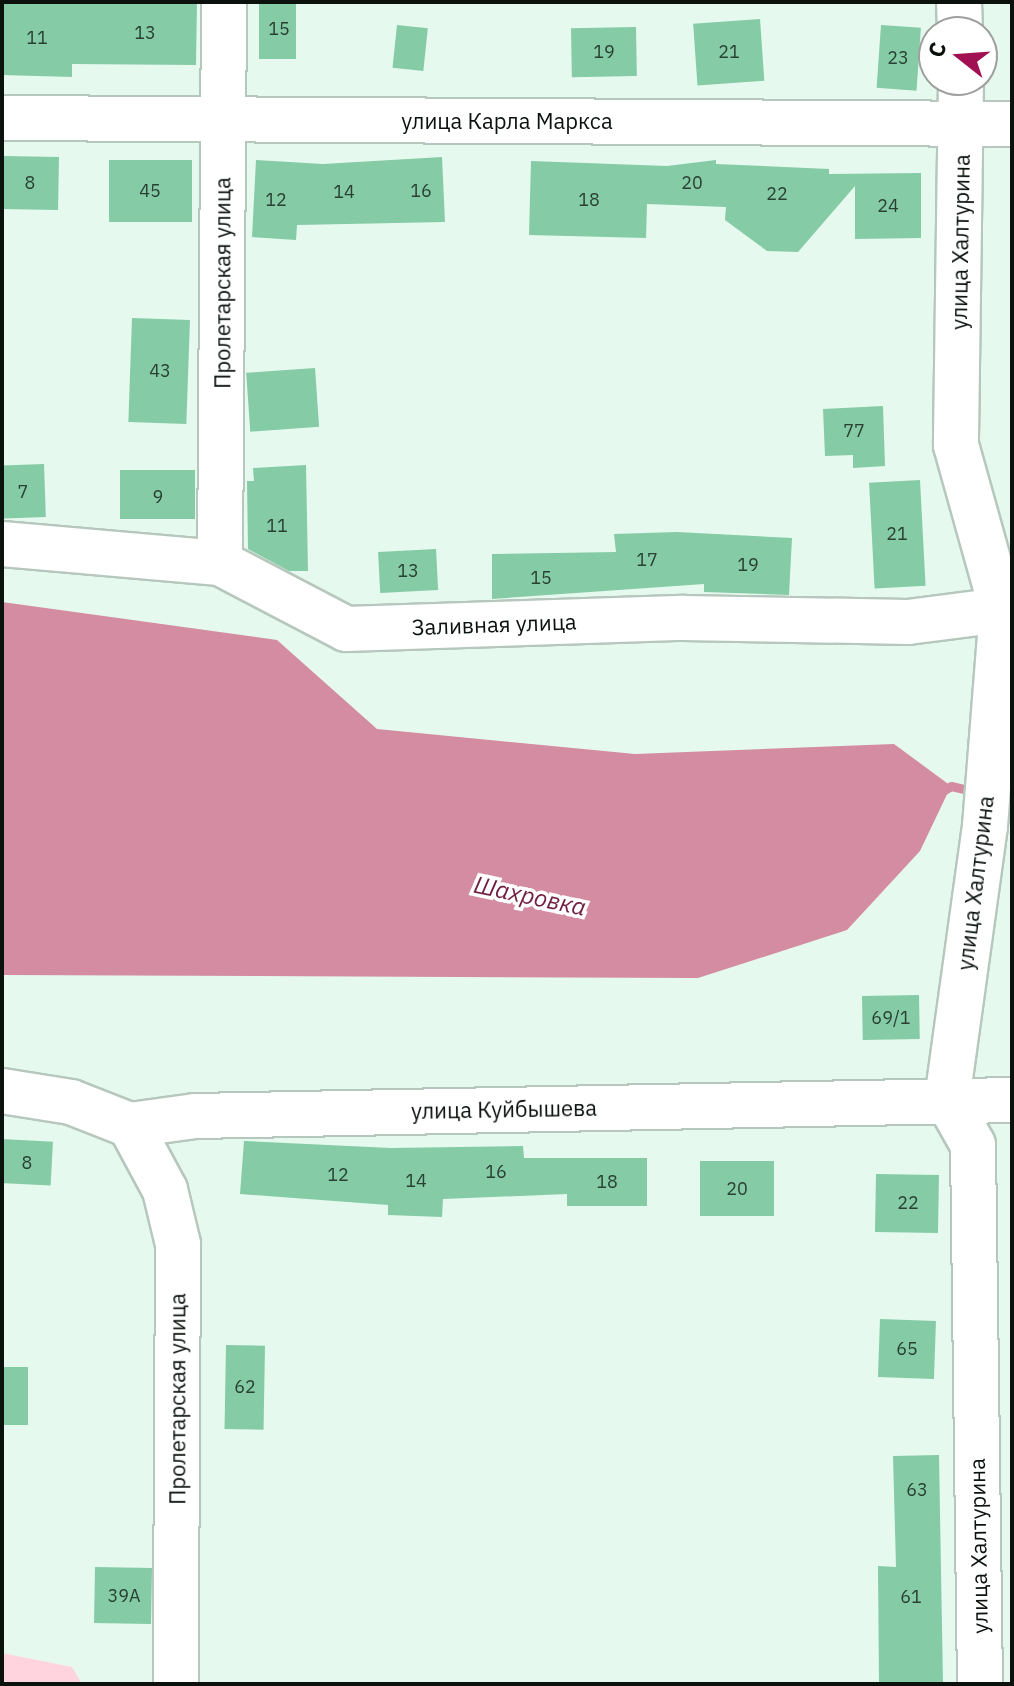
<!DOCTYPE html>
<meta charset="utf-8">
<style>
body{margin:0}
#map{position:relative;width:1014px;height:1686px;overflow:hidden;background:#e6f9ee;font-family:"IBM Plex Sans",sans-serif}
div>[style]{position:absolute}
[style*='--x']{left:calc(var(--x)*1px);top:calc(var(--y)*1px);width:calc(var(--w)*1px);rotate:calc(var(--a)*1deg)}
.green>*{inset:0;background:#ffd4df}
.water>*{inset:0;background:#d38ca1}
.stream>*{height:9px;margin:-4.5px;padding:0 4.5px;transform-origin:4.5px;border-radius:4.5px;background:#d38ca1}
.building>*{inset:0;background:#84cba6;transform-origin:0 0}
.roads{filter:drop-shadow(2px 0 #b6c7bd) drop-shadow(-2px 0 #b6c7bd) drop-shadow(0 2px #b6c7bd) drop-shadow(0 -2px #b6c7bd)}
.minor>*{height:44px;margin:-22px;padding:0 22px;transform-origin:22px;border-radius:22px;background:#fff}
span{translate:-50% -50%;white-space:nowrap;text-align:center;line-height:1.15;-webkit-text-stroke:7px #fff;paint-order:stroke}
.number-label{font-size:18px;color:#294033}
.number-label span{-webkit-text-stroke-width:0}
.street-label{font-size:22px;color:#0b110d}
.water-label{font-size:24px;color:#711e3f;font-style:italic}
.frame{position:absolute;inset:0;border:4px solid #0b110d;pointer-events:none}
.north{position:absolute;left:918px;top:16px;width:80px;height:80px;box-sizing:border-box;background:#fff;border:2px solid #9da09e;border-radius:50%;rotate:287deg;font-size:22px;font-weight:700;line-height:32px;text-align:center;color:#0b110d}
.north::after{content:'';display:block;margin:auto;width:28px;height:36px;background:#a21054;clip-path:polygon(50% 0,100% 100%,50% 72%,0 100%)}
</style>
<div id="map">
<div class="green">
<i style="clip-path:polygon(2px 1653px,72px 1667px,82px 1684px,2px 1684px)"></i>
</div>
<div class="water">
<i style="clip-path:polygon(2px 602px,277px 640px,377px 729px,635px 754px,894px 744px,951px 786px,920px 851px,847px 930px,698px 978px,2px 975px)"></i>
</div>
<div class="stream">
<i style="--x:943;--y:791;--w:9;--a:-32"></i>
<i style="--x:951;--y:786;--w:28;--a:13"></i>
</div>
<div class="building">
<i style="clip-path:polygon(2px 2px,197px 2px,196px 65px,72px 64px,72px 77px,2px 75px)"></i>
<i style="left:259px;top:2px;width:37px;height:57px"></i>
<i style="left:760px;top:19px;width:62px;height:67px;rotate:86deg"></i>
<i style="left:397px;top:25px;width:31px;height:43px;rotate:6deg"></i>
<i style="left:881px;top:25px;width:40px;height:63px;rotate:4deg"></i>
<i style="left:636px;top:27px;width:49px;height:65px;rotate:89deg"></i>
<i style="left:2px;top:156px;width:57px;height:53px;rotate:1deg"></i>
<i style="clip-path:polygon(442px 157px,445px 222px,297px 225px,296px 240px,252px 237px,256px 160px,323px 164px)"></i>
<i style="left:109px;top:160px;width:83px;height:62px"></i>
<i style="clip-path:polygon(716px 160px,716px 164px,829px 169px,829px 174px,921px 173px,921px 238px,855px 239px,855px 186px,798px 252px,767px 251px,725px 220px,726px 207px,647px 204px,646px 238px,529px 235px,531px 161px,667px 166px)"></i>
<i style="left:132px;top:318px;width:58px;height:104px;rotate:2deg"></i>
<i style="left:315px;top:368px;width:59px;height:69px;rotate:86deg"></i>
<i style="clip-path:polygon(883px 406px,885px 466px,853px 468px,853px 455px,825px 456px,823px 409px)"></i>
<i style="left:44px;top:464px;width:53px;height:42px;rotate:88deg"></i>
<i style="clip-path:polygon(306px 465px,308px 571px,289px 571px,248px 549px,247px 481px,254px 481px,253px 468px)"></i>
<i style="left:195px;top:470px;width:49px;height:75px;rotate:90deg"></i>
<i style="left:920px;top:480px;width:106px;height:51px;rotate:87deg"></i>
<i style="clip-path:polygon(677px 532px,792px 538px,789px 595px,704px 592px,704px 584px,492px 599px,492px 554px,616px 552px,614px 534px)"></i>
<i style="left:436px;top:549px;width:41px;height:58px;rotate:87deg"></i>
<i style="left:919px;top:995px;width:44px;height:57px;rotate:89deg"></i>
<i style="left:2px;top:1139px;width:51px;height:44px;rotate:3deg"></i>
<i style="clip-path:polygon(244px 1141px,391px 1148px,523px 1146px,524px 1158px,647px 1158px,647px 1206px,567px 1206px,567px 1194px,443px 1199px,442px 1217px,388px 1215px,388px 1205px,240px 1194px)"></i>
<i style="left:700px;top:1161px;width:74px;height:55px"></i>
<i style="left:876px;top:1174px;width:63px;height:58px;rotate:1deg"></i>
<i style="left:880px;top:1319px;width:56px;height:58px;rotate:2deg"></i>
<i style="left:226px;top:1345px;width:39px;height:84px;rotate:1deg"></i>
<i style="left:2px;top:1367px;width:26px;height:58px"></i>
<i style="clip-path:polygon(939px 1455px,943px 1684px,879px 1684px,878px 1566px,896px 1567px,893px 1456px)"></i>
<i style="left:152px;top:1568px;width:56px;height:57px;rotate:91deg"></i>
</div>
<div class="roads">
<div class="minor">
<i style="--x:959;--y:2;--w:30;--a:88"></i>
<i style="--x:961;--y:80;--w:365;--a:90.8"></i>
<i style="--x:956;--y:445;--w:171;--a:74.4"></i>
<i style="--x:1002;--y:610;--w:217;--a:94.5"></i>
<i style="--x:985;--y:826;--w:276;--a:97.9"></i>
<i style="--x:947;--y:1099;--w:53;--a:60.5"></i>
<i style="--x:973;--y:1145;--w:539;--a:89.26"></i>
<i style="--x:2;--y:118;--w:1010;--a:0.34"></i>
<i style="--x:2;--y:544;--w:219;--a:5"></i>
<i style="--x:220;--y:563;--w:142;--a:27.6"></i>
<i style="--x:346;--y:629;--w:338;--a:-1.9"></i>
<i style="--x:684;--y:618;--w:224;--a:1"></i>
<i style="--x:908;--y:622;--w:95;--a:-7.3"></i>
<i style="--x:220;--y:563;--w:561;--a:-89.59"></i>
<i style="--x:2;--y:1091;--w:70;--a:9.1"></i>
<i style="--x:71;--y:1102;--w:63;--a:21.3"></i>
<i style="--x:130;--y:1125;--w:66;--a:-7.9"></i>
<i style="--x:195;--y:1116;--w:817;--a:-1.12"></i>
<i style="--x:130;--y:1125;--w:74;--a:61.7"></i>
<i style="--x:165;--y:1190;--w:56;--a:76.5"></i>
<i style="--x:178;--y:1244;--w:440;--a:90.3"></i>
</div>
</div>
<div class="number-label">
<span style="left:279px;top:29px">15</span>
<span style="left:145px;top:33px">13</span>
<span style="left:37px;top:38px">11</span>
<span style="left:604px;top:52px">19</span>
<span style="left:729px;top:52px">21</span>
<span style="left:898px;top:58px">23</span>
<span style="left:30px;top:183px">8</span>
<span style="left:692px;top:183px">20</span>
<span style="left:150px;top:191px">45</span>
<span style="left:421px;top:191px">16</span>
<span style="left:344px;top:192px">14</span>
<span style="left:777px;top:194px">22</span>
<span style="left:276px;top:200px">12</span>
<span style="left:589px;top:200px">18</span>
<span style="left:888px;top:206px">24</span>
<span style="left:160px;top:371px">43</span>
<span style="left:854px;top:431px">77</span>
<span style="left:23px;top:492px">7</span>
<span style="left:158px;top:497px">9</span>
<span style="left:277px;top:526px">11</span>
<span style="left:897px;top:534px">21</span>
<span style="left:647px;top:560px">17</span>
<span style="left:748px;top:565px">19</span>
<span style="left:408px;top:571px">13</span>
<span style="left:541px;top:578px">15</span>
<span style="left:891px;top:1018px">69/1</span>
<span style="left:27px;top:1163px">8</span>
<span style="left:496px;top:1172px">16</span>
<span style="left:338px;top:1175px">12</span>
<span style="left:416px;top:1181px">14</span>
<span style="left:607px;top:1182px">18</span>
<span style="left:737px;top:1189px">20</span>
<span style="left:908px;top:1203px">22</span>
<span style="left:907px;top:1349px">65</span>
<span style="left:245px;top:1387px">62</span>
<span style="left:917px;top:1490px">63</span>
<span style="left:124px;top:1596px">39А</span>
<span style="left:911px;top:1597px">61</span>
</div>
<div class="street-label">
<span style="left:507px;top:121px">улица Карла Маркса</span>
<span style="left:960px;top:242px;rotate:-89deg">улица Халтурина</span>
<span style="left:222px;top:283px;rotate:-90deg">Пролетарская улица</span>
<span style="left:494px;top:624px;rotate:-2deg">Заливная улица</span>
<span style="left:975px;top:883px;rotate:-83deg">улица Халтурина</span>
<span style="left:504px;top:1109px;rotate:-1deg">улица Куйбышева</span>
<span style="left:177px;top:1399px;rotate:-90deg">Пролетарская улица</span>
<span style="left:978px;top:1546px;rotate:-91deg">улица Халтурина</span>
</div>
<div class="water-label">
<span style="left:530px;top:896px;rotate:12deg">Шахровка</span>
</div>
<div class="frame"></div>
<div class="north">С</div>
</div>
